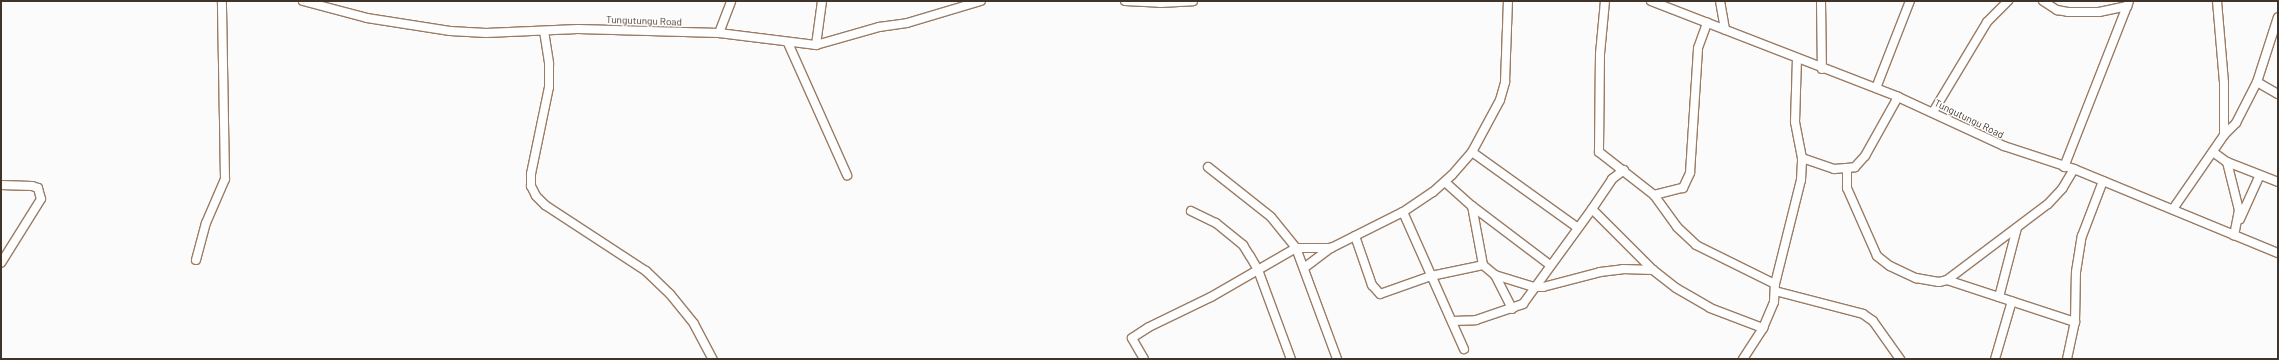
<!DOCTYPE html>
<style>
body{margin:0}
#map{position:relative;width:2279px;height:360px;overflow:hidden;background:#fbfbfb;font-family:Barlow,sans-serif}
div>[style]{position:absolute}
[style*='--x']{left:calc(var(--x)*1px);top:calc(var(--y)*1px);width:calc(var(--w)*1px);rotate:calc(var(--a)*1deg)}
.roads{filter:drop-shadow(1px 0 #9a7c65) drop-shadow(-1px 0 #9a7c65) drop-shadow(0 1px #9a7c65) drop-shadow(0 -1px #9a7c65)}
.minor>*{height:8px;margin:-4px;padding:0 4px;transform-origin:4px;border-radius:4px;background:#fff}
span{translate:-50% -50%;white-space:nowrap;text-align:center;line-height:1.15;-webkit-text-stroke:3px #fff;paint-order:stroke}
.street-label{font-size:10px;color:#40342a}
.frame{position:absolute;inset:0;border:2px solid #40342a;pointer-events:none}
</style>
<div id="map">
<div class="roads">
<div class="minor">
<i style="--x:303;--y:1;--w:66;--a:14.9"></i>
<i style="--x:367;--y:18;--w:84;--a:8.9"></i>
<i style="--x:450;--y:31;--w:36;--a:3"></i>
<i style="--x:486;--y:33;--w:92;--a:-2.5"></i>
<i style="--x:578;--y:29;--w:141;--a:1.6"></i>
<i style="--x:719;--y:33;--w:98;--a:7.1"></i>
<i style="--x:816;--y:45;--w:66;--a:-15.9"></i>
<i style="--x:879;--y:27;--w:28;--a:-8"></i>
<i style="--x:907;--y:23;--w:77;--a:-16.6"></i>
<i style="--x:1125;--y:1;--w:35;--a:3"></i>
<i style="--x:1160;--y:3;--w:33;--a:-3"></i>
<i style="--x:1605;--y:1;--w:53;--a:95.4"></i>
<i style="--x:1600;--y:54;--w:98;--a:90.6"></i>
<i style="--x:1599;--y:152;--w:70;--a:38"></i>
<i style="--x:1654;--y:195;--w:39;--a:54"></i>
<i style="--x:1677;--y:227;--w:26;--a:43"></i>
<i style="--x:1696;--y:245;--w:88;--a:26.3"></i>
<i style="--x:1651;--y:1;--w:265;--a:21.2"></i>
<i style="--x:1898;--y:97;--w:117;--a:24.8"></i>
<i style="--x:2004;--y:146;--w:74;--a:18.2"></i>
<i style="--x:2074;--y:169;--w:221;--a:22.4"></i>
<i style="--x:1720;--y:1;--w:29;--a:80"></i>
<i style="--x:1821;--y:1;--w:68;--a:89.2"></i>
<i style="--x:2043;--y:1;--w:17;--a:33"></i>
<i style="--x:2057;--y:10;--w:11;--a:10"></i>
<i style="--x:2068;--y:12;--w:31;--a:0"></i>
<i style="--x:2099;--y:12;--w:29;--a:-12"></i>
<i style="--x:2217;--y:1;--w:82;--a:85.1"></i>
<i style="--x:2224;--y:83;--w:52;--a:90"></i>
<i style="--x:544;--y:31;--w:33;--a:81"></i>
<i style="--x:549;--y:64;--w:23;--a:90"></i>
<i style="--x:549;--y:87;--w:89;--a:101.7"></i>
<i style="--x:531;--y:174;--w:12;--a:90"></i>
<i style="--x:531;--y:186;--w:11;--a:63"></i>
<i style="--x:536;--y:196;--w:13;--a:45"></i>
<i style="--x:545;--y:205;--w:121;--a:33.2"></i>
<i style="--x:646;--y:271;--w:33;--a:44"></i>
<i style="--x:670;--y:294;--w:38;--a:51"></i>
<i style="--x:694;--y:324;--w:40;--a:62"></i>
<i style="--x:719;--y:33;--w:34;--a:-69"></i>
<i style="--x:788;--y:43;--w:145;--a:65.9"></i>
<i style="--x:816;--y:45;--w:44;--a:-82.2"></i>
<i style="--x:2257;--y:82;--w:24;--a:30"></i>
<i style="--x:1876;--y:88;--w:93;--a:-68.7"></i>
<i style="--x:1933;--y:112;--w:105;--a:-59"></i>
<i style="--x:1987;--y:22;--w:30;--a:-45"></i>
<i style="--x:1472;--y:152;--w:130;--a:35.6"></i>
<i style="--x:2213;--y:152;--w:17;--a:36"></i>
<i style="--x:2227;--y:162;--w:55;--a:21.4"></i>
<i style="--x:1802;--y:158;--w:34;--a:19"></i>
<i style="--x:1834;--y:169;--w:21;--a:-5"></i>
<i style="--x:1855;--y:167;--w:15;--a:-48"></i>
<i style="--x:1865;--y:156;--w:68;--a:-60.8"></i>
<i style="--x:2227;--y:162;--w:49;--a:76"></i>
<i style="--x:2239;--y:210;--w:26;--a:101"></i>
<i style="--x:1208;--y:167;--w:80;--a:38.4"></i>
<i style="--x:1271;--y:217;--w:40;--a:51"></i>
<i style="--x:1296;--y:248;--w:118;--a:69.7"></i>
<i style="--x:2064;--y:167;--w:178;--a:-68.6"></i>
<i style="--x:1847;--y:169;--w:19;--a:90"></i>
<i style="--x:1847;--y:188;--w:74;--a:66.2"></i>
<i style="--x:1877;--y:256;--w:16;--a:38"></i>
<i style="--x:1890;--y:266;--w:29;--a:25"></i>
<i style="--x:1916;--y:278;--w:23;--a:10"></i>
<i style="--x:1939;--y:282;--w:8;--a:-14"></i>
<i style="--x:1947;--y:280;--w:126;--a:-37"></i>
<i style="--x:2048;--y:204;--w:21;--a:-47"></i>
<i style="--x:2062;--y:189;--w:23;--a:-59"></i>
<i style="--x:1445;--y:182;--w:36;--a:42"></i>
<i style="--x:1472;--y:206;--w:98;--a:37.1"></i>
<i style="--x:1;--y:185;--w:31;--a:2"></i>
<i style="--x:32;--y:186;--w:6;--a:18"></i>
<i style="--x:38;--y:188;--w:11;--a:75"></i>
<i style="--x:41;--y:199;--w:75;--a:122"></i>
<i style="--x:1654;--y:195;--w:30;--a:-14"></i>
<i style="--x:1683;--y:188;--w:17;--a:-65"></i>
<i style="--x:1690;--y:173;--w:125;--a:-86.3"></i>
<i style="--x:1698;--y:48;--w:27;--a:-70"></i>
<i style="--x:1472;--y:206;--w:60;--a:79.4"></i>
<i style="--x:1592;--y:209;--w:36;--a:-56"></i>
<i style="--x:1612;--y:179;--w:15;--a:-37"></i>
<i style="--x:2173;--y:209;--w:90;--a:-55.4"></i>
<i style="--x:2224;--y:135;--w:17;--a:-45"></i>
<i style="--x:2236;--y:123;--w:46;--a:-62.9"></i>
<i style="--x:2257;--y:82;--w:68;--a:-72.1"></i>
<i style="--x:1191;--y:211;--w:28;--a:26"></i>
<i style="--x:1216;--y:223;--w:35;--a:39"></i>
<i style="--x:1243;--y:245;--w:13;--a:58"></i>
<i style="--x:1250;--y:256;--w:16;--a:60"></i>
<i style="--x:1258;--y:270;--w:95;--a:69.7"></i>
<i style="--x:1403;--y:212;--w:150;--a:66"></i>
<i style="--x:2240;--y:219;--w:46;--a:-65.7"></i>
<i style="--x:1355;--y:236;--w:52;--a:70.9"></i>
<i style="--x:1372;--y:285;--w:12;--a:48"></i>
<i style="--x:1380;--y:294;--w:54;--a:-19.4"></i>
<i style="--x:1431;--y:276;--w:53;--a:-11.9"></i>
<i style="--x:1483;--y:265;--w:16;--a:40"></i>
<i style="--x:1495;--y:275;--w:38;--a:63"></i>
<i style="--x:196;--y:260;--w:38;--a:-75"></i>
<i style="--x:206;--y:223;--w:48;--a:-66.6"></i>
<i style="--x:225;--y:179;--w:178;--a:-91"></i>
<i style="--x:1304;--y:268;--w:34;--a:-37"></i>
<i style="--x:1331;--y:248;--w:80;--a:-26.6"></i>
<i style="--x:1403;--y:212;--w:36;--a:-34"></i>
<i style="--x:1433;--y:192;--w:25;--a:-42"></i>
<i style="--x:1452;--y:175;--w:30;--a:-49"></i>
<i style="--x:1472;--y:152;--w:59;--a:-61.7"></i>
<i style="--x:1500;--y:100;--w:19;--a:-74"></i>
<i style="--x:1505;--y:82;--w:81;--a:-87.9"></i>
<i style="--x:1495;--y:275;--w:41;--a:17.1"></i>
<i style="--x:1534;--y:287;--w:9;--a:0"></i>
<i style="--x:1543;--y:287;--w:59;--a:-14.7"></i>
<i style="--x:1600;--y:272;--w:23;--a:-7"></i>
<i style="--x:1623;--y:269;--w:30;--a:2"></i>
<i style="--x:1947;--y:280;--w:135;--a:18.2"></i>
<i style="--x:1775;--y:291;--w:91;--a:14.6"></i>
<i style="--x:1863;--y:314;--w:12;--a:35"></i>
<i style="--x:1873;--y:321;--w:47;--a:54.6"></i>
<i style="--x:1999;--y:297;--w:71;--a:-75.4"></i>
<i style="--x:1452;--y:321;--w:24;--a:-2"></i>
<i style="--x:1476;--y:320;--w:50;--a:-18.8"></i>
<i style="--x:1523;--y:304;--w:117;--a:-54"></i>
<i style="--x:1592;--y:209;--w:86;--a:45"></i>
<i style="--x:1653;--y:270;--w:29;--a:38"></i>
<i style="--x:1676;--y:288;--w:39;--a:30"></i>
<i style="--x:1710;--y:308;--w:57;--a:20.7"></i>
<i style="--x:1144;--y:359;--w:24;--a:-120"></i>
<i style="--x:1132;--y:338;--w:20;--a:-33"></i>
<i style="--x:1149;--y:327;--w:69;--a:-25.8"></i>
<i style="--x:1211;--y:297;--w:98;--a:-30"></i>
<i style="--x:1296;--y:248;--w:35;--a:0"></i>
<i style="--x:1743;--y:359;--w:37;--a:-57"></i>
<i style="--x:1763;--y:328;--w:28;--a:-67"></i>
<i style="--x:1774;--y:302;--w:18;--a:-87"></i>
<i style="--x:1775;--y:284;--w:107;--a:-76"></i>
<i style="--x:1801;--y:180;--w:22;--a:-87"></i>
<i style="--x:1802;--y:158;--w:37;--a:-101"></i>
<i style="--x:1795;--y:122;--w:63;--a:-88.2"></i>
<i style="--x:1995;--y:359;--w:60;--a:-73.7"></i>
<i style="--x:2067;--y:359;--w:38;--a:-78"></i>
<i style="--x:2075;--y:322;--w:50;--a:-88.9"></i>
<i style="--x:2076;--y:272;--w:36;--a:-81"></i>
<i style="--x:2082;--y:236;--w:59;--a:-69.1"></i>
</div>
</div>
<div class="street-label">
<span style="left:644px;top:21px;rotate:2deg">Tungutungu Road</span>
<span style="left:1969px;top:119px;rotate:26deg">Tungutungu Road</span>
</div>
<div class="frame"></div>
</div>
